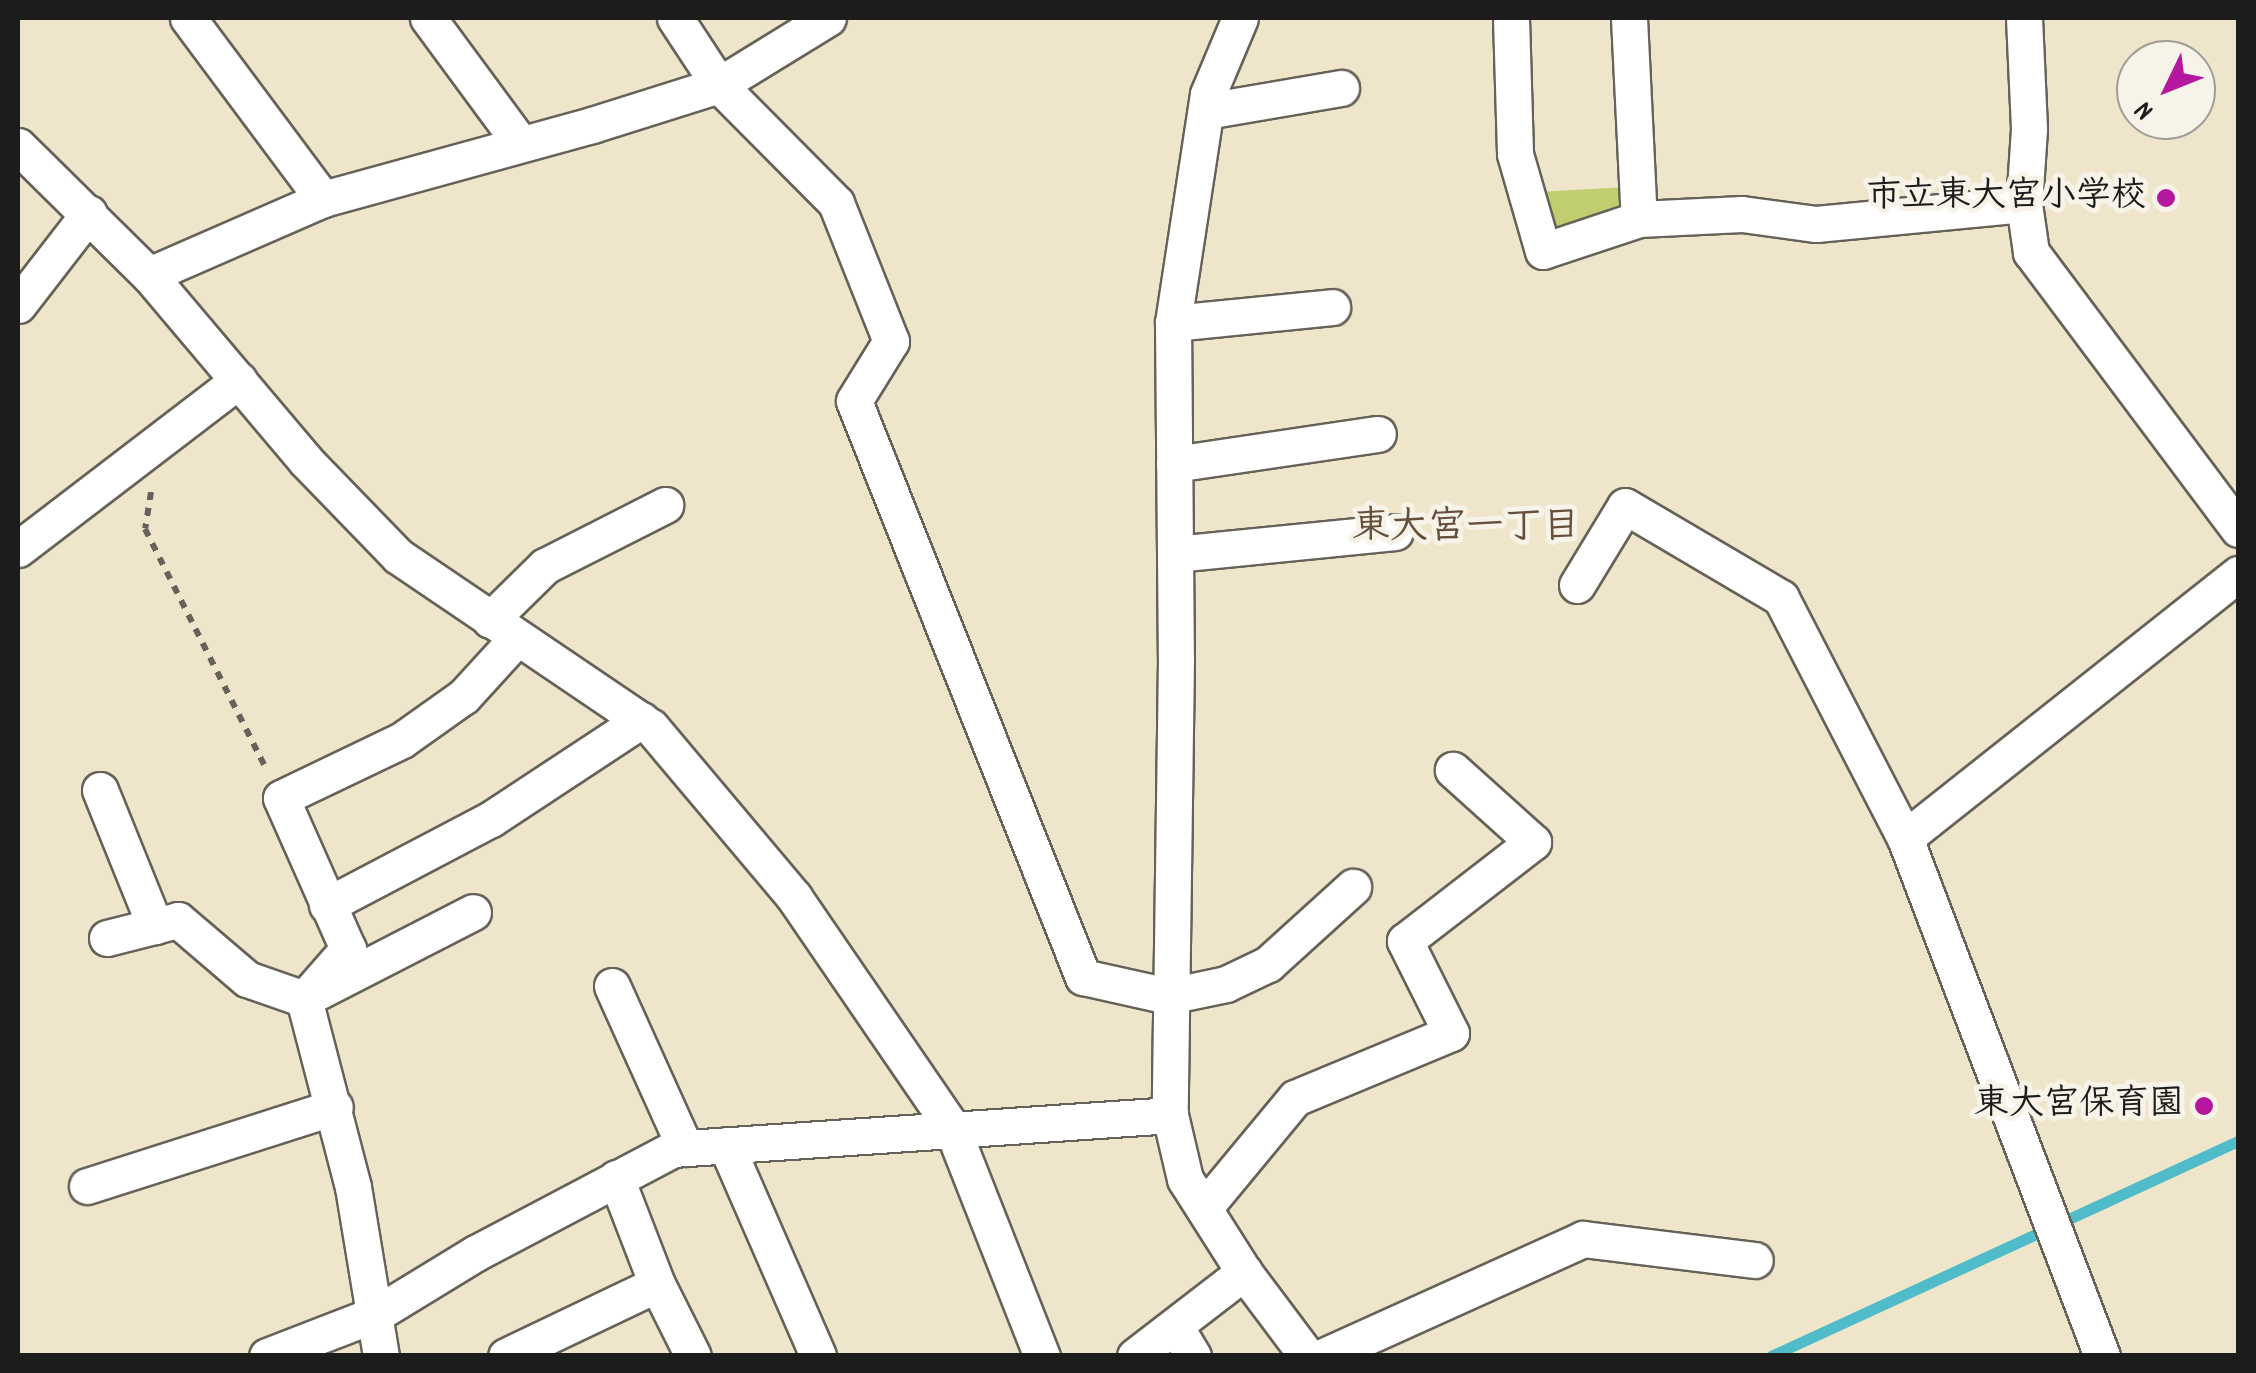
<!DOCTYPE html>
<meta charset="utf-8">
<style>
body{margin:0}
#map{position:relative;width:2256px;height:1373px;overflow:hidden;background:#efe5ca;font-family:Dekko,"Klee One",sans-serif}
div>[style]{position:absolute}
[style*='--x']{left:calc(var(--x)*1px);top:calc(var(--y)*1px);width:calc(var(--w)*1px);rotate:calc(var(--a)*1deg)}
.green>*{inset:0;background:#c1ce70}
.stream>*{height:11px;margin:-5.5px;padding:0 5.5px;transform-origin:5.5px;border-radius:5.5px;background:#50bcca}
.path>*{height:6px;margin-top:-3px;transform-origin:0;background:repeating-linear-gradient(90deg,#666259 0 8px,transparent 0 16px)}
.roads{filter:drop-shadow(2px 0 #666259) drop-shadow(-2px 0 #666259) drop-shadow(0 2px #666259) drop-shadow(0 -2px #666259)}
.street>*{height:35px;margin:-17.5px;padding:0 17.5px;transform-origin:17.5px;border-radius:17.5px;background:#fff}
.dots>*{width:28px;height:28px;translate:-50% -50%;box-sizing:border-box;border:5px solid #f7f3e8;border-radius:50%}
span{translate:-50% -50%;white-space:nowrap;text-align:center;line-height:1.15;-webkit-text-stroke:10px #f7f3e8;paint-order:stroke}
.poi-label{font-size:35px;color:#1c1c1c;font-weight:700}
.right{translate:-100% -50%;text-align:right}
.neighbourhood-label{font-size:38px;color:#66503c;font-weight:700}
.frame{position:absolute;inset:0;border:20px solid #1c1c1c;pointer-events:none}
.north{position:absolute;left:2116px;top:40px;width:100px;height:100px;box-sizing:border-box;background:#f7f3e8;border:2px solid #9f9d96;border-radius:50%;rotate:227deg;font-size:28px;font-weight:700;line-height:40px;text-align:center;color:#1c1c1c}
.north::after{content:'';display:block;margin:auto;width:35px;height:45px;background:#b5179e;clip-path:polygon(50% 0,100% 100%,50% 72%,0 100%)}
</style>
<div id="map">
<div class="green">
<i style="clip-path:polygon(1626px 187px,1618px 217px,1554px 239px,1539px 192px)"></i>
</div>
<div class="stream">
<i style="--x:1771;--y:1356;--w:514;--a:-24.72"></i>
</div>
<div class="path">
<i style="--x:151;--y:492;--w:37;--a:99"></i>
<i style="--x:145;--y:529;--w:270;--a:63.2"></i>
</div>
<div class="roads">
<div class="street">
<i style="--x:188;--y:18;--w:226;--a:53.3"></i>
<i style="--x:428;--y:18;--w:155;--a:53.6"></i>
<i style="--x:675;--y:18;--w:80;--a:56.7"></i>
<i style="--x:719;--y:85;--w:166;--a:45.2"></i>
<i style="--x:836;--y:203;--w:149;--a:68.3"></i>
<i style="--x:891;--y:341;--w:70;--a:121.7"></i>
<i style="--x:854;--y:401;--w:620;--a:68.32"></i>
<i style="--x:1083;--y:977;--w:88;--a:12.5"></i>
<i style="--x:1169;--y:996;--w:58;--a:-11.9"></i>
<i style="--x:1226;--y:984;--w:47;--a:-25.5"></i>
<i style="--x:1268;--y:964;--w:115;--a:-42.2"></i>
<i style="--x:1240;--y:18;--w:82;--a:112.8"></i>
<i style="--x:1208;--y:94;--w:232;--a:98.7"></i>
<i style="--x:1173;--y:323;--w:336;--a:89.5"></i>
<i style="--x:1176;--y:659;--w:456;--a:90.8"></i>
<i style="--x:1170;--y:1115;--w:66;--a:76.8"></i>
<i style="--x:1185;--y:1179;--w:110;--a:57.6"></i>
<i style="--x:1244;--y:1272;--w:105;--a:53.1"></i>
<i style="--x:1511;--y:18;--w:136;--a:88.3"></i>
<i style="--x:1515;--y:154;--w:101;--a:73.9"></i>
<i style="--x:1543;--y:251;--w:101;--a:-18.4"></i>
<i style="--x:1639;--y:219;--w:103;--a:-2.8"></i>
<i style="--x:1742;--y:214;--w:75;--a:7.7"></i>
<i style="--x:1816;--y:224;--w:209;--a:-5.5"></i>
<i style="--x:1629;--y:18;--w:201;--a:87.2"></i>
<i style="--x:2024;--y:18;--w:111;--a:87.4"></i>
<i style="--x:2029;--y:129;--w:75;--a:93.8"></i>
<i style="--x:2024;--y:204;--w:49;--a:81.7"></i>
<i style="--x:2031;--y:252;--w:346;--a:53.2"></i>
<i style="--x:1206;--y:111;--w:137;--a:-9.7"></i>
<i style="--x:18;--y:146;--w:184;--a:44.6"></i>
<i style="--x:149;--y:275;--w:243;--a:49.8"></i>
<i style="--x:306;--y:461;--w:132;--a:45.9"></i>
<i style="--x:398;--y:556;--w:305;--a:34.1"></i>
<i style="--x:651;--y:727;--w:222;--a:49.9"></i>
<i style="--x:794;--y:897;--w:280;--a:55.6"></i>
<i style="--x:952;--y:1128;--w:245;--a:68.5"></i>
<i style="--x:149;--y:275;--w:190;--a:-23.6"></i>
<i style="--x:323;--y:199;--w:279;--a:-15.4"></i>
<i style="--x:592;--y:125;--w:133;--a:-17.5"></i>
<i style="--x:719;--y:85;--w:128;--a:-31.6"></i>
<i style="--x:18;--y:305;--w:116;--a:-52.3"></i>
<i style="--x:1173;--y:323;--w:160;--a:-5.7"></i>
<i style="--x:1174;--y:464;--w:206;--a:-8.4"></i>
<i style="--x:18;--y:549;--w:278;--a:-37.4"></i>
<i style="--x:1175;--y:554;--w:221;--a:-5.7"></i>
<i style="--x:1577;--y:585;--w:92;--a:-58.7"></i>
<i style="--x:1625;--y:506;--w:181;--a:30.5"></i>
<i style="--x:1781;--y:598;--w:270;--a:62.7"></i>
<i style="--x:490;--y:620;--w:77;--a:-44.5"></i>
<i style="--x:545;--y:566;--w:135;--a:-26.9"></i>
<i style="--x:100;--y:790;--w:147;--a:68"></i>
<i style="--x:327;--y:905;--w:185;--a:-27.7"></i>
<i style="--x:491;--y:819;--w:180;--a:-33.4"></i>
<i style="--x:107;--y:938;--w:73;--a:-14.2"></i>
<i style="--x:178;--y:920;--w:91;--a:40.5"></i>
<i style="--x:247;--y:979;--w:60;--a:19.3"></i>
<i style="--x:304;--y:999;--w:190;--a:-27.2"></i>
<i style="--x:612;--y:986;--w:178;--a:65.7"></i>
<i style="--x:726;--y:1145;--w:230;--a:66.4"></i>
<i style="--x:616;--y:1178;--w:114;--a:68.9"></i>
<i style="--x:657;--y:1284;--w:80;--a:63.4"></i>
<i style="--x:87;--y:1186;--w:260;--a:-17.7"></i>
<i style="--x:1204;--y:1208;--w:143;--a:-50.4"></i>
<i style="--x:1295;--y:1098;--w:169;--a:-22.6"></i>
<i style="--x:1451;--y:1033;--w:103;--a:-116.6"></i>
<i style="--x:1405;--y:941;--w:162;--a:-37.7"></i>
<i style="--x:1533;--y:842;--w:108;--a:-138"></i>
<i style="--x:1175;--y:1326;--w:35;--a:59"></i>
<i style="--x:267;--y:1356;--w:117;--a:-21.1"></i>
<i style="--x:376;--y:1314;--w:117;--a:-31.4"></i>
<i style="--x:476;--y:1253;--w:223;--a:-27.8"></i>
<i style="--x:673;--y:1149;--w:498;--a:-3.9"></i>
<i style="--x:381;--y:1356;--w:171;--a:-99.4"></i>
<i style="--x:353;--y:1187;--w:194;--a:-104.6"></i>
<i style="--x:304;--y:999;--w:67;--a:-48.7"></i>
<i style="--x:348;--y:949;--w:165;--a:-113.9"></i>
<i style="--x:281;--y:798;--w:134;--a:-25.6"></i>
<i style="--x:402;--y:740;--w:76;--a:-35.4"></i>
<i style="--x:464;--y:696;--w:79;--a:-47.6"></i>
<i style="--x:506;--y:1356;--w:167;--a:-25.5"></i>
<i style="--x:1135;--y:1356;--w:138;--a:-37.6"></i>
<i style="--x:1324;--y:1356;--w:284;--a:-24.3"></i>
<i style="--x:1583;--y:1239;--w:173;--a:7"></i>
<i style="--x:2102;--y:1356;--w:554;--a:-110.82"></i>
<i style="--x:1905;--y:838;--w:425;--a:-38.4"></i>
</div>
</div>
<div class="dots">
<i style="left:2166px;top:198px;background:#b5179e"></i>
<i style="left:2204px;top:1106px;background:#b5179e"></i>
</div>
<div class="poi-label">
<span class="right" style="left:2146px;top:198px">市立東大宮小学校</span>
<span class="right" style="left:2184px;top:1106px">東大宮保育園</span>
</div>
<div class="neighbourhood-label">
<span style="left:1466px;top:530px">東大宮一丁目</span>
</div>
<div class="frame"></div>
<div class="north">N</div>
</div>
